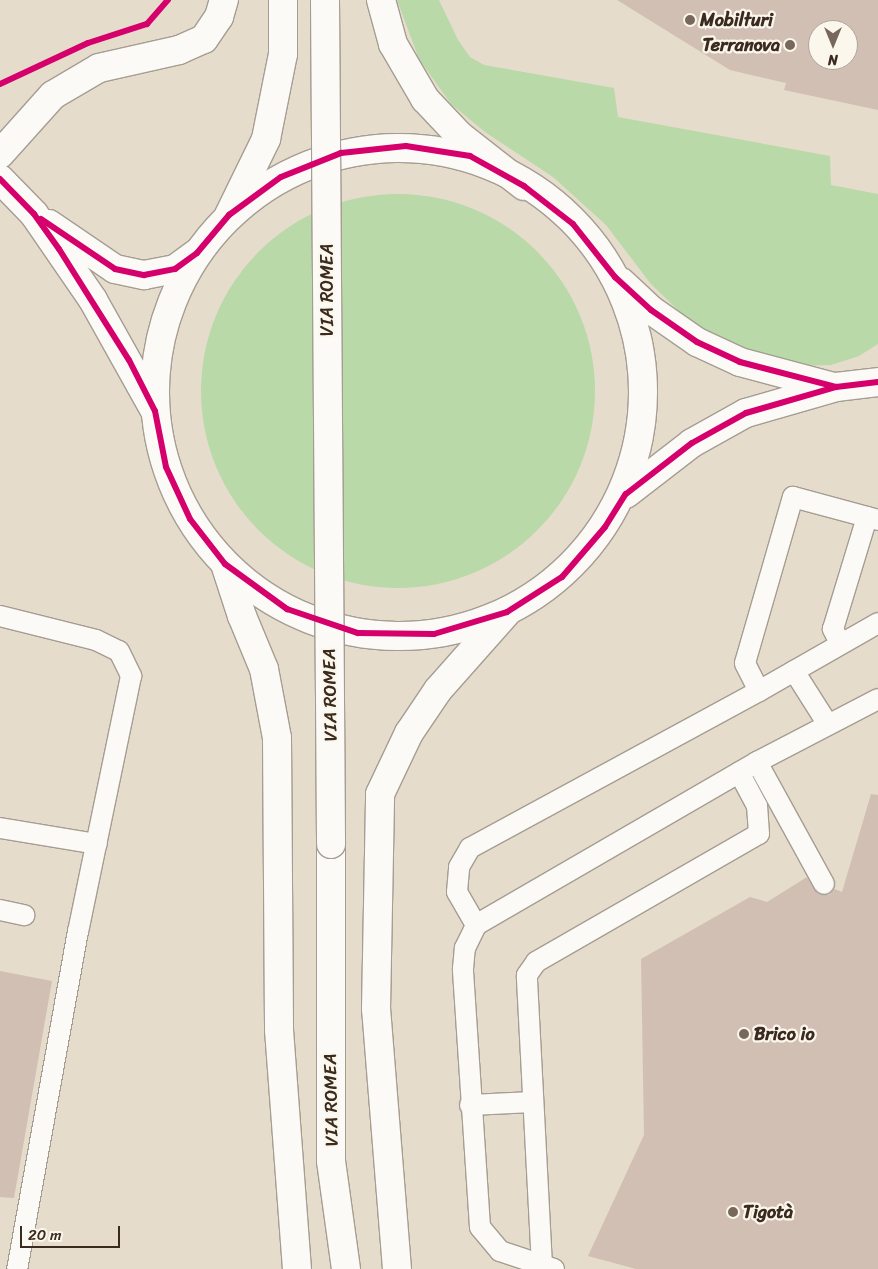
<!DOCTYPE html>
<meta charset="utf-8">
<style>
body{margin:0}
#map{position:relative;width:878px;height:1269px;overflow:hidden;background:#e6dccb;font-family:Sriracha,sans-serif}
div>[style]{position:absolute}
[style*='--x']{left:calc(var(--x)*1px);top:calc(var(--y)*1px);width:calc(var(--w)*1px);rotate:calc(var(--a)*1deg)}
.green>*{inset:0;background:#b9d9a9}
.round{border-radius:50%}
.building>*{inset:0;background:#d2bfb3}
.roads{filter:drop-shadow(1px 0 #a59d92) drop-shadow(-1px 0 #a59d92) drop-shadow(0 1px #a59d92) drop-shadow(0 -1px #a59d92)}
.service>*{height:20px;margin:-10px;padding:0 10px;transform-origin:10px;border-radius:10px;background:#fbfaf7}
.minor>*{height:28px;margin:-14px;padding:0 14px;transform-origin:14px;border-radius:14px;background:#fbfaf7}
.secondary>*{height:28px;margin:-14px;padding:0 14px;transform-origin:14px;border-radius:14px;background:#fbfaf7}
.secondary>.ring{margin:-14px;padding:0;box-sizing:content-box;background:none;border:28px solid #fbfaf7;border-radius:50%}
.primary>*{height:28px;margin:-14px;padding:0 14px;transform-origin:14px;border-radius:14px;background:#fbfaf7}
.bridges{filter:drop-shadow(1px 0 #a59d92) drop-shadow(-1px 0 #a59d92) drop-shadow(0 1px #a59d92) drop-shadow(0 -1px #a59d92)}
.primary-bridge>*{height:28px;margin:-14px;padding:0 14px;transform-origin:14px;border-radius:14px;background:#fbfaf7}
.cycleway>*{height:6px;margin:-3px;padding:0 3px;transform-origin:3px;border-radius:3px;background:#d6006c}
.dots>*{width:14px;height:14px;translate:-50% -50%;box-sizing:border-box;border:2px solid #fbf7ec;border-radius:50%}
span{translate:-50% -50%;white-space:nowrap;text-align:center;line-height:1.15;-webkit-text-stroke:4.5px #fbf7ec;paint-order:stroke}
.poi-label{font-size:18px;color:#3b2a1e;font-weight:700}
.left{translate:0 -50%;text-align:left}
.right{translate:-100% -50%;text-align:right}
.street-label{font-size:18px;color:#3b2a1e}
.north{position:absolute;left:808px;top:20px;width:50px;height:50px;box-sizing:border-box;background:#fbf7ec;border:1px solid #aea59a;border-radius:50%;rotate:180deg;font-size:14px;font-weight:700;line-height:20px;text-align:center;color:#3b2a1e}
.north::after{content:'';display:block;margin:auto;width:18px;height:22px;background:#77685b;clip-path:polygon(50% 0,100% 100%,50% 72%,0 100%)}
.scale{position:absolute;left:20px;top:1226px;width:100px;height:22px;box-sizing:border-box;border:2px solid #3b2a1e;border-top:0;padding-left:6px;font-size:15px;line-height:18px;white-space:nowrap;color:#3b2a1e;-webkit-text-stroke:4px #fbf7ec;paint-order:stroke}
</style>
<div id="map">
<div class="green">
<i style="clip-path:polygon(397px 0,439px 0,458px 40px,470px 57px,484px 65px,614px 88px,618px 117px,830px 156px,831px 185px,878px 194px,878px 344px,859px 356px,831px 365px,797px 366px,776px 362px,718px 339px,686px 318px,651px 284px,606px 225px,553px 177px,485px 132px,451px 104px,419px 59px)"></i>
<i class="round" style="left:201px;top:194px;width:394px;height:394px"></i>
</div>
<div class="building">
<i style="clip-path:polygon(evenodd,617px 0,878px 0,878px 110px,784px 90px,786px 83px,730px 70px,617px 0,818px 30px,848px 30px,848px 60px,818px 60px,818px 30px)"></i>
<i style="clip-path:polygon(871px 794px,878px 795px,878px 1269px,636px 1269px,588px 1256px,644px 1135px,641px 959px,750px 897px,767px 902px,807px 877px,818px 894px,829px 895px,835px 889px,842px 892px)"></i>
<i style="clip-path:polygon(0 971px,52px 981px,14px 1198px,0 1197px)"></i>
</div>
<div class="roads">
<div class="service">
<i style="--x:0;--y:616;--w:99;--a:14"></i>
<i style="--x:96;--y:640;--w:25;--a:26"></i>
<i style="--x:119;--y:651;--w:28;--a:64"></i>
<i style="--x:131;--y:676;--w:260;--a:101.7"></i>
<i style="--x:78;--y:931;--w:343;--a:100.2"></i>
<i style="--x:840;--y:643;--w:16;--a:-117"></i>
<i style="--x:833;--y:629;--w:117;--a:-73.1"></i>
<i style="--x:794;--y:671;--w:62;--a:57.6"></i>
<i style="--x:759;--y:691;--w:31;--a:-117"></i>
<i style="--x:745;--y:663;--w:173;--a:-73.9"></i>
<i style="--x:793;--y:497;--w:88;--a:15.1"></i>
<i style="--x:757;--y:762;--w:139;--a:61.2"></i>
<i style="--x:0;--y:828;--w:98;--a:9.4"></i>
<i style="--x:0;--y:910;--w:25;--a:12"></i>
<i style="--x:476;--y:925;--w:38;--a:-120"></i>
<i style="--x:457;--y:892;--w:25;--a:-85"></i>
<i style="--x:459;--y:867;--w:22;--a:-60"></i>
<i style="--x:470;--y:848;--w:329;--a:-28.5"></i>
<i style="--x:759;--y:691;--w:137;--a:-29.7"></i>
<i style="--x:470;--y:1105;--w:63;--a:-2.7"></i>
<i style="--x:542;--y:1266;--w:291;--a:-93"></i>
<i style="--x:527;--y:975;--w:16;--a:-55"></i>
<i style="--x:536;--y:962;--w:257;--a:-29.9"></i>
<i style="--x:759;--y:834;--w:28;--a:-94"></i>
<i style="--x:757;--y:806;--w:38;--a:-118"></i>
<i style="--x:554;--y:1269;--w:57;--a:-161.6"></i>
<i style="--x:500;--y:1251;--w:31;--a:-130"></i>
<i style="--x:480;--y:1227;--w:259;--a:-93.8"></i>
<i style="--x:463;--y:969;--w:21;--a:-85"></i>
<i style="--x:465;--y:948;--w:25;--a:-64"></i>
<i style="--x:476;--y:925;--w:325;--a:-30.1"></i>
<i style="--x:757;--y:762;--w:136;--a:-27.5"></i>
</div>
<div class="minor">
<i style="--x:0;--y:154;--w:79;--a:-48.1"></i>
<i style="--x:53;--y:95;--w:53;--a:-30.4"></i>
<i style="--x:99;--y:68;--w:82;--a:-12.7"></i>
<i style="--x:179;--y:50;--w:27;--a:-24"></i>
<i style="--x:204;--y:39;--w:27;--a:-56"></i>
<i style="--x:219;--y:17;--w:18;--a:-74"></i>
<i style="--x:0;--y:179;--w:49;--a:45.8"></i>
<i style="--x:34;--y:214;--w:104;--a:55.5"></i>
<i style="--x:93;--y:300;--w:127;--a:60.8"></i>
<i style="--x:49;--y:224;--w:80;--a:34.3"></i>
<i style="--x:115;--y:269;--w:30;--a:12"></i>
<i style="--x:144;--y:275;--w:32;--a:-11"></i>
<i style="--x:175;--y:269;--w:27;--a:-36"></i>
</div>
<div class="secondary">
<i class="ring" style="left:155px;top:148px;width:460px;height:460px"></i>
<i style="--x:621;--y:282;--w:41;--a:43"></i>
<i style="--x:651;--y:310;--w:56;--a:34.8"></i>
<i style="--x:697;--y:342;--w:47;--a:24.9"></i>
<i style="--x:740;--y:362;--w:97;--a:14.9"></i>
<i style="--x:626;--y:494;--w:83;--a:-37.7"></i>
<i style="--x:692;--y:443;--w:62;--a:-29.1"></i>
<i style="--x:746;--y:413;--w:94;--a:-16.1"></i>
<i style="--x:836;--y:387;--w:42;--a:-6.8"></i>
</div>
<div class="primary">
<i style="--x:381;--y:0;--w:46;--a:74.7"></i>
<i style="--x:393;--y:44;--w:64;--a:59.8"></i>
<i style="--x:425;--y:99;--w:51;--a:46.6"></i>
<i style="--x:460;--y:136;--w:81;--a:38"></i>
<i style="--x:229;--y:215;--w:85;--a:-64"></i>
<i style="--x:266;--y:139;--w:87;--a:-78.7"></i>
<i style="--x:283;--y:54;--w:54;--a:-90"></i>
<i style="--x:225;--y:564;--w:55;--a:71.9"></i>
<i style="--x:242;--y:616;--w:57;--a:67.5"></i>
<i style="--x:264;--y:669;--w:70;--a:79.3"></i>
<i style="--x:277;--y:738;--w:292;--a:89.6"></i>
<i style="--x:279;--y:1030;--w:240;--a:85.7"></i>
<i style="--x:331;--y:844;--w:317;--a:90"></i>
<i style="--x:331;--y:1161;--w:109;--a:82.1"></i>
<i style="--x:397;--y:1269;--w:261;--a:-94.6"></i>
<i style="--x:376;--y:1009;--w:215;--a:-88.9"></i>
<i style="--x:380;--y:794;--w:68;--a:-64.6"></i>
<i style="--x:409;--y:733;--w:52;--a:-56"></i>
<i style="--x:438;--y:690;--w:104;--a:-48.5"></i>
</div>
</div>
<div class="bridges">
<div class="primary-bridge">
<i style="--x:325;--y:0;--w:844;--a:89.59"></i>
</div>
</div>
<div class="cycleway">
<i style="--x:0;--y:84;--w:97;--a:-25"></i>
<i style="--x:88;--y:43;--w:62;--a:-17.9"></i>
<i style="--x:147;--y:24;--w:32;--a:-49"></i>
<i style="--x:0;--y:179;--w:49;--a:45.8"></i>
<i style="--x:34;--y:214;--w:43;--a:54.5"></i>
<i style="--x:59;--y:249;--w:131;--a:57.8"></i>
<i style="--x:129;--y:360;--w:57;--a:63"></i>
<i style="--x:155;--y:411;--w:57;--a:78.9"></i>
<i style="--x:166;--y:467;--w:57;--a:65.2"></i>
<i style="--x:190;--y:519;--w:57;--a:52.1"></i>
<i style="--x:225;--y:564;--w:77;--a:36"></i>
<i style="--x:287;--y:609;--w:75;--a:18.7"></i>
<i style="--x:358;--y:633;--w:76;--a:0.8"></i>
<i style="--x:434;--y:634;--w:76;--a:-16.8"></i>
<i style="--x:507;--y:612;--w:65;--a:-32.5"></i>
<i style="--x:562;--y:577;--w:66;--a:-49.3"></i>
<i style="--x:605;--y:527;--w:39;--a:-58"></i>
<i style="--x:626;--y:494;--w:83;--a:-37.7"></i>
<i style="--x:692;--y:443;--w:62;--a:-29.1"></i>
<i style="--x:746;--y:413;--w:94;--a:-16.1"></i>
<i style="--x:836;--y:387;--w:42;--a:-6.8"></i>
<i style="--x:41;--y:219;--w:89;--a:34"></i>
<i style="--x:115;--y:269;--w:30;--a:12"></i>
<i style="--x:144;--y:275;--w:32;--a:-11"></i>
<i style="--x:175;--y:269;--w:27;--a:-36"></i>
<i style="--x:197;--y:253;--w:50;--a:-49.9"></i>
<i style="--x:229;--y:215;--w:64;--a:-36.2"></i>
<i style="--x:281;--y:177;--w:65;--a:-21.8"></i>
<i style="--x:341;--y:153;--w:65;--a:-6.1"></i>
<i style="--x:406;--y:146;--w:65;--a:8.9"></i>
<i style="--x:470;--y:156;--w:62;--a:29.1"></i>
<i style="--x:524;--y:186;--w:62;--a:37.8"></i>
<i style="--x:573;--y:224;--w:68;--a:51.6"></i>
<i style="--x:615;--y:277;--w:49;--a:42.5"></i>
<i style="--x:651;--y:310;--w:56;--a:34.8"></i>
<i style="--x:697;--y:342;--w:47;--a:24.9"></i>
<i style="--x:740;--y:362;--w:99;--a:14.6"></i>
</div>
<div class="dots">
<i style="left:690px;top:20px;background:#77685b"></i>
<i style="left:790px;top:45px;background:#77685b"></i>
<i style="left:744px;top:1034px;background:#77685b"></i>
<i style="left:733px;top:1212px;background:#77685b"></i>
</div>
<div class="poi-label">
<span class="left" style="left:700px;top:20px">Mobilturi</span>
<span class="right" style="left:780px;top:45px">Terranova</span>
<span class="left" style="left:754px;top:1034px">Brico io</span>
<span class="left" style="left:743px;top:1212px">Tigotà</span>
</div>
<div class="street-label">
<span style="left:327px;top:290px;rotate:-90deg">VIA ROMEA</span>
<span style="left:330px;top:695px;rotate:-91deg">VIA ROMEA</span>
<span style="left:331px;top:1100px;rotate:-91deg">VIA ROMEA</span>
</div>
<div class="north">N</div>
<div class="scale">20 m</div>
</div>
